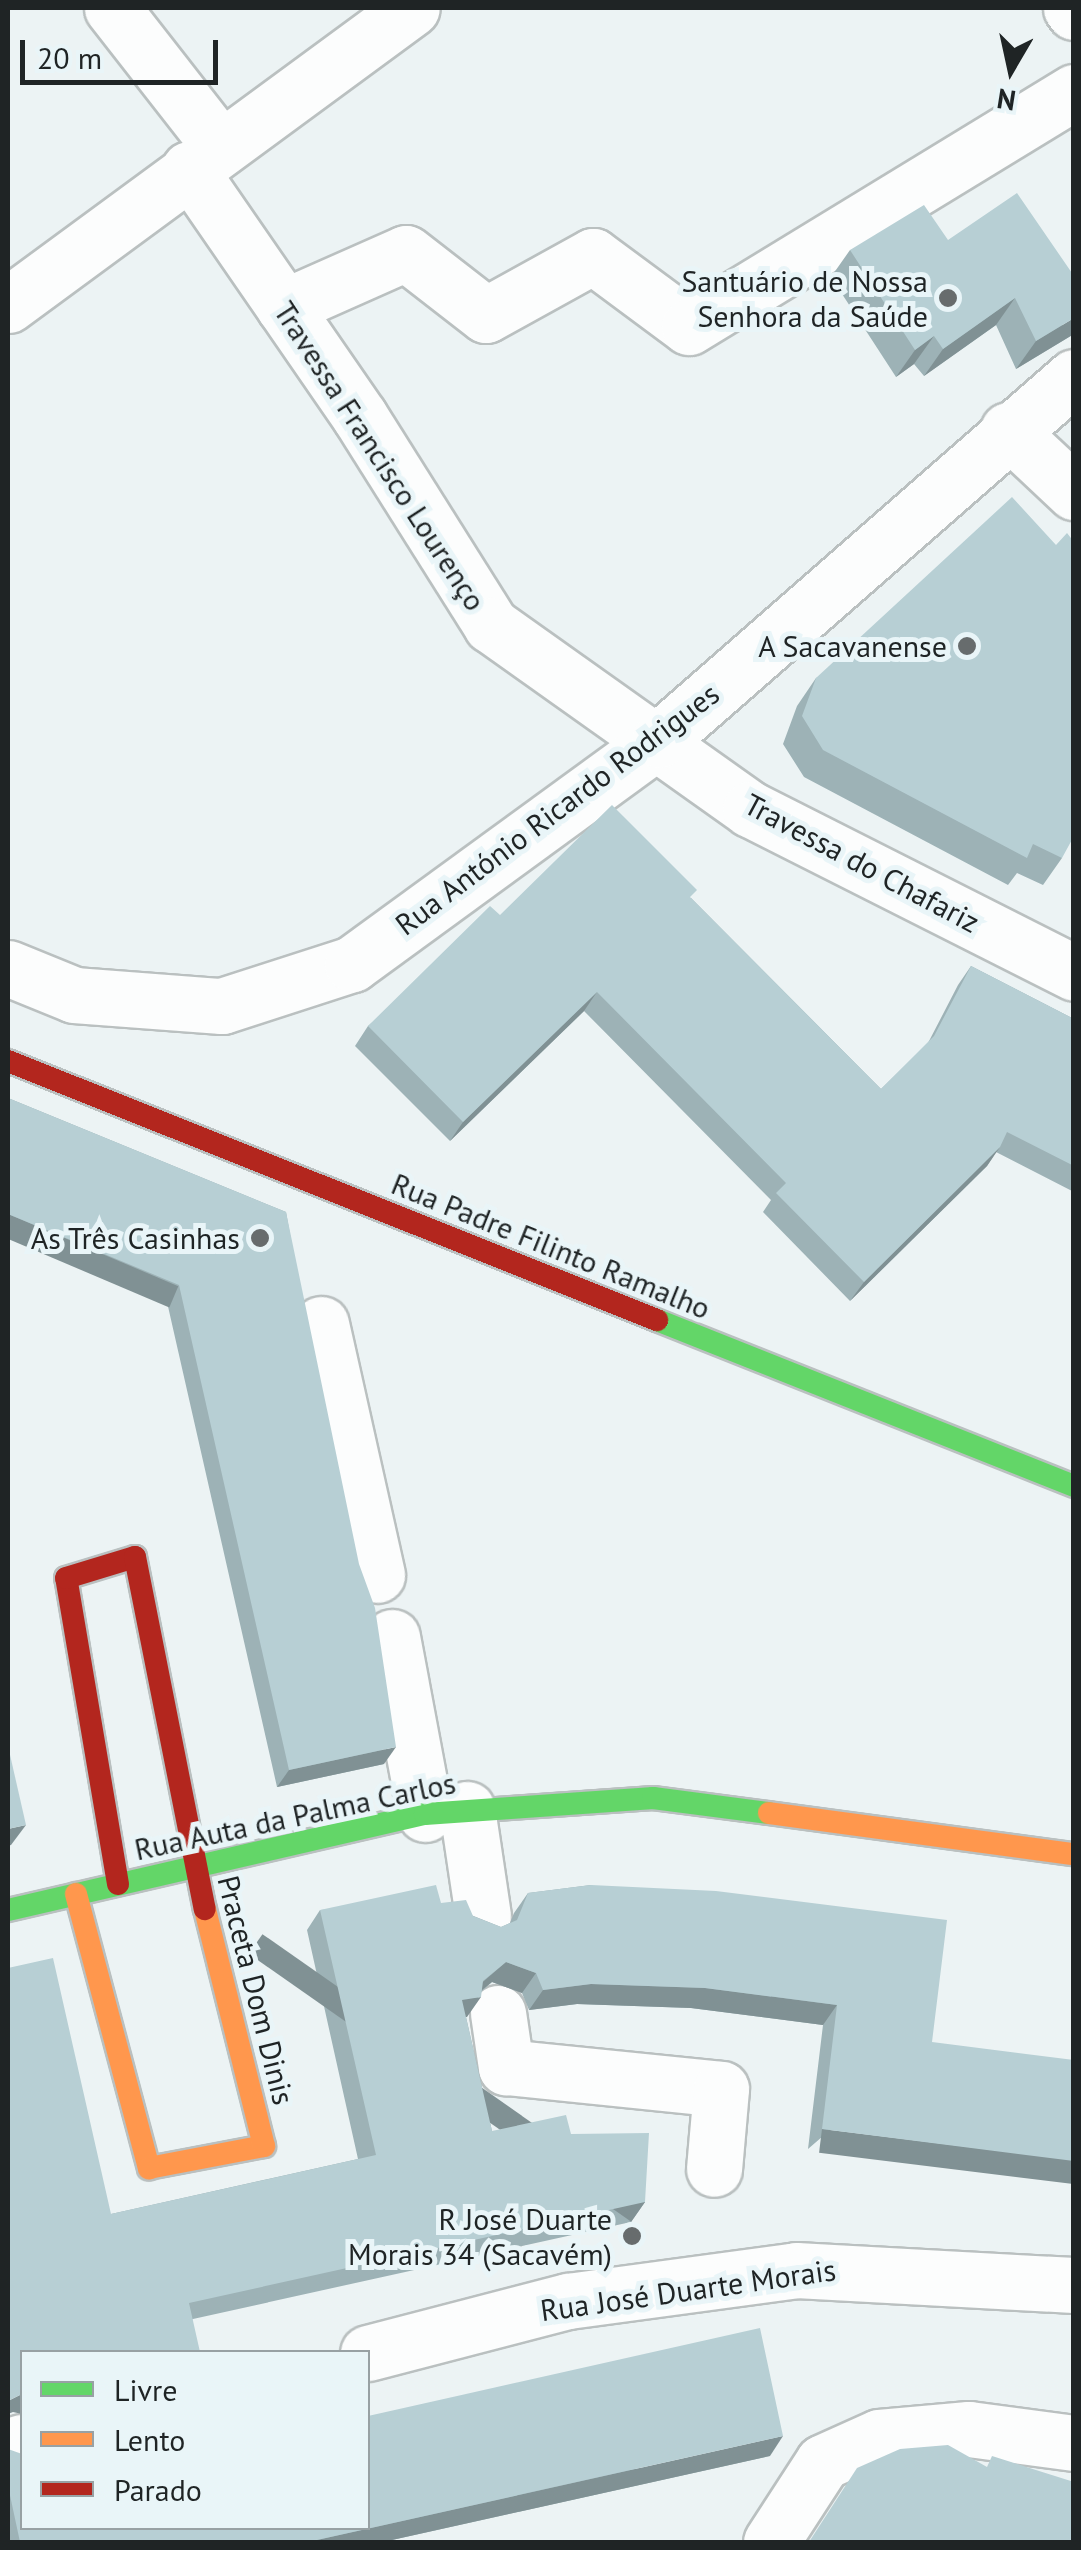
<!DOCTYPE html>
<meta charset="utf-8">
<style>
body{margin:0}
#map{position:relative;width:1081px;height:2550px;overflow:hidden;background:#ecf3f4;font-family:"PT Sans",sans-serif}
div>[style]{position:absolute}
[style*='--x']{left:calc(var(--x)*1px);top:calc(var(--y)*1px);width:calc(var(--w)*1px);rotate:calc(var(--a)*1deg)}
.roads{filter:drop-shadow(2px 0 #bac0c0) drop-shadow(-2px 0 #bac0c0) drop-shadow(0 2px #bac0c0) drop-shadow(0 -2px #bac0c0)}
.street>*{height:55px;margin:-27.5px;padding:0 27.5px;transform-origin:27.5px;border-radius:27.5px;background:#fcfdfd}
.fast>*{height:22px;margin:-11px;padding:0 11px;transform-origin:11px;border-radius:11px;background:#63d668}
.slow>*{height:22px;margin:-11px;padding:0 11px;transform-origin:11px;border-radius:11px;background:#ff974d}
.jam>*{height:22px;margin:-11px;padding:0 11px;transform-origin:11px;border-radius:11px;background:#b3261e}
.wall>*{inset:0;background:#9db2b6}
.shaded-wall>*{inset:0;background:#809194;transform-origin:0 0}
.building>*{inset:0;background:#b7cfd4}
.dots>*{width:28px;height:28px;translate:-50% -50%;box-sizing:border-box;border:5px solid #e9f5f8;border-radius:50%}
span{translate:-50% -50%;white-space:nowrap;text-align:center;line-height:1.15;-webkit-text-stroke:10px #e9f5f8;paint-order:stroke}
.poi-label{font-size:30px;color:#1f2425}
.right{translate:-100% -50%;text-align:right}
.street-label{font-size:30px;color:#1f2425}
.frame{position:absolute;inset:0;border:10px solid #1f2425;pointer-events:none}
.legend{position:absolute;left:20px;top:2350px;width:350px;height:180px;box-sizing:border-box;background:#e9f5f8;border:2px solid #98a1a4;margin:0;padding:12px 18px;list-style:none;font-size:30px;color:#1f2425}
.legend li{display:flex;align-items:center;gap:20px;height:50px}
.legend b{width:50px;border:2px solid #98a1a4}
.north{position:absolute;left:961px;top:20px;width:100px;height:100px;-webkit-text-stroke:8px #e9f5f8;paint-order:stroke;rotate:189deg;font-size:28px;font-weight:700;line-height:40px;text-align:center;color:#1f2425}
.north::after{content:'';display:block;margin:auto;width:35px;height:45px;background:#1f2425;clip-path:polygon(50% 0,100% 100%,50% 72%,0 100%)}
.scale{position:absolute;left:20px;top:40px;width:198px;height:45px;box-sizing:border-box;border:5px solid #1f2425;border-top:0;padding-left:12px;font-size:30px;line-height:35px;white-space:nowrap;color:#1f2425;-webkit-text-stroke:8px #e9f5f8;paint-order:stroke}
</style>
<div id="map">
<div class="roads">
<div class="street">
<i style="--x:112;--y:8;--w:175;--a:52"></i>
<i style="--x:1071;--y:8;--w:5;--a:53"></i>
<i style="--x:189;--y:169;--w:301;--a:55.4"></i>
<i style="--x:360;--y:417;--w:246;--a:57.8"></i>
<i style="--x:491;--y:625;--w:318;--a:35.4"></i>
<i style="--x:750;--y:809;--w:363;--a:26.8"></i>
<i style="--x:8;--y:305;--w:501;--a:-36.32"></i>
<i style="--x:284;--y:307;--w:133;--a:-23.9"></i>
<i style="--x:406;--y:253;--w:101;--a:37.8"></i>
<i style="--x:486;--y:315;--w:122;--a:-28.9"></i>
<i style="--x:593;--y:256;--w:119;--a:36.5"></i>
<i style="--x:689;--y:327;--w:451;--a:-31.4"></i>
<i style="--x:1008;--y:430;--w:91;--a:43.2"></i>
<i style="--x:8;--y:968;--w:71;--a:22.2"></i>
<i style="--x:74;--y:995;--w:148;--a:4.3"></i>
<i style="--x:222;--y:1006;--w:137;--a:-17.9"></i>
<i style="--x:352;--y:964;--w:380;--a:-36.1"></i>
<i style="--x:659;--y:740;--w:551;--a:-41.18"></i>
<i style="--x:321;--y:1324;--w:257;--a:77.4"></i>
<i style="--x:392;--y:1637;--w:180;--a:79.4"></i>
<i style="--x:467;--y:1809;--w:108;--a:81.5"></i>
<i style="--x:498;--y:2013;--w:55;--a:81.6"></i>
<i style="--x:506;--y:2067;--w:216;--a:5.8"></i>
<i style="--x:721;--y:2089;--w:80;--a:95"></i>
<i style="--x:368;--y:2353;--w:207;--a:-14.6"></i>
<i style="--x:568;--y:2301;--w:230;--a:-7.7"></i>
<i style="--x:796;--y:2270;--w:278;--a:3.1"></i>
<i style="--x:8;--y:2446;--w:15;--a:-16"></i>
<i style="--x:771;--y:2542;--w:95;--a:-57"></i>
<i style="--x:823;--y:2462;--w:61;--a:-24.1"></i>
<i style="--x:879;--y:2437;--w:90;--a:-5.1"></i>
<i style="--x:969;--y:2429;--w:106;--a:7.6"></i>
</div>
<div class="fast">
<i style="--x:657;--y:1320;--w:449;--a:21.7"></i>
<i style="--x:8;--y:1910;--w:428;--a:-13"></i>
<i style="--x:425;--y:1814;--w:229;--a:-4"></i>
<i style="--x:653;--y:1798;--w:117;--a:7.4"></i>
</div>
<div class="slow">
<i style="--x:769;--y:1813;--w:308;--a:7.7"></i>
<i style="--x:76;--y:1894;--w:284;--a:75.1"></i>
<i style="--x:149;--y:2168;--w:117;--a:-10.8"></i>
<i style="--x:264;--y:2146;--w:244;--a:-104"></i>
</div>
<div class="jam">
<i style="--x:8;--y:1061;--w:699;--a:21.76"></i>
<i style="--x:118;--y:1884;--w:310;--a:-99.6"></i>
<i style="--x:66;--y:1578;--w:72;--a:-16.9"></i>
<i style="--x:135;--y:1557;--w:359;--a:78.8"></i>
</div>
</div>
<div class="wall">
<i style="clip-path:polygon(948px 240px,1074px 334px,1016px 369px,996px 325px,924px 376px,914px 364px,896px 377px,831px 277px,850px 250px)"></i>
<i style="clip-path:polygon(1056px 545px,1062px 858px,1043px 885px,1017px 873px,1008px 885px,804px 777px,783px 744px,797px 706px,816px 678px)"></i>
<i style="clip-path:polygon(691px 898px,881px 1089px,928px 1043px,958px 985px,971px 966px,1074px 1019px,1074px 1192px,996px 1152px,987px 1166px,850px 1301px,763px 1212px,771px 1200px,584px 1011px,450px 1141px,355px 1046px,368px 1026px,500px 915px)"></i>
<i style="clip-path:polygon(8px 1098px,286px 1212px,384px 1764px,277px 1787px,167px 1302px,8px 1237px)"></i>
<i style="clip-path:polygon(591px 1885px,932px 2042px,808px 2149px,823px 2025px,691px 2008px,577px 2004px,529px 2010px,522px 1993px,492px 1982px,482px 1991px,466px 2017px,492px 2131px,571px 2134px,645px 2202px,631px 2222px,193px 2319px,13px 2412px,111px 2214px,358px 2159px,307px 1930px,320px 1910px,441px 1903px,501px 1927px,510px 1923px,514px 1913px,528px 1893px)"></i>
<i style="clip-path:polygon(8px 2449px,22px 2528px,770px 2456px,383px 2542px,8px 2542px)"></i>
</div>
<div class="shaded-wall">
<i style="clip-path:polygon(1015px 298px,996px 325px,924px 376px,943px 349px)"></i>
<i style="clip-path:polygon(1074px 318px,1074px 334px,1016px 369px,1036px 341px)"></i>
<i style="clip-path:polygon(934px 336px,914px 364px,896px 377px,915px 350px)"></i>
<i style="clip-path:polygon(597px 992px,584px 1011px,450px 1141px,463px 1122px)"></i>
<i style="clip-path:polygon(1000px 1147px,987px 1166px,850px 1301px,864px 1282px)"></i>
<i style="left:8px;top:1214px;width:185px;height:23px;rotate:23deg"></i>
<i style="clip-path:polygon(396px 1747px,384px 1764px,277px 1787px,289px 1770px)"></i>
<i style="clip-path:polygon(26px 1825px,11px 1845px,8px 1846px,8px 1829px)"></i>
<i style="clip-path:polygon(506px 1962px,536px 1973px,522px 1993px,492px 1982px,472px 1998px,481px 1997px,467px 2017px,448px 2020px,462px 2000px)"></i>
<i style="clip-path:polygon(591px 1984px,705px 1988px,837px 2005px,823px 2025px,691px 2008px,577px 2004px,529px 2010px,543px 1990px)"></i>
<i style="left:822px;top:2129px;width:254px;height:24px;rotate:7deg"></i>
<i style="left:645px;top:2202px;width:24px;height:467px;rotate:125deg"></i>
<i style="clip-path:polygon(22px 2394px,22px 2414px,13px 2412px,8px 2414px,8px 2401px)"></i>
<i style="clip-path:polygon(783px 2436px,770px 2456px,383px 2542px,308px 2542px)"></i>
</div>
<div class="building">
<i style="clip-path:polygon(1017px 193px,1074px 276px,1074px 318px,1036px 341px,1015px 298px,943px 349px,934px 336px,915px 350px,850px 250px,924px 205px,948px 240px)"></i>
<i style="clip-path:polygon(1012px 497px,1056px 545px,1067px 533px,1074px 542px,1074px 836px,1062px 858px,1033px 844px,1027px 858px,823px 750px,802px 716px,816px 678px)"></i>
<i style="clip-path:polygon(612px 805px,697px 890px,690px 897px,881px 1089px,934px 1036px,971px 966px,1074px 1019px,1074px 1166px,1007px 1132px,1000px 1147px,864px 1282px,776px 1193px,786px 1183px,597px 992px,463px 1122px,368px 1026px,490px 906px,500px 915px)"></i>
<i style="clip-path:polygon(8px 1098px,286px 1212px,359px 1564px,375px 1608px,396px 1747px,289px 1770px,179px 1285px,8px 1214px)"></i>
<i style="clip-path:polygon(8px 1746px,26px 1825px,8px 1829px)"></i>
<i style="clip-path:polygon(436px 1885px,441px 1903px,466px 1900px,473px 1916px,501px 1927px,517px 1920px,528px 1893px,591px 1885px,716px 1891px,947px 1920px,932px 2042px,1074px 2060px,1074px 2161px,822px 2129px,837px 2005px,705px 1988px,591px 1984px,543px 1990px,536px 1973px,506px 1962px,483px 1981px,481px 1997px,462px 2000px,492px 2131px,566px 2115px,571px 2134px,649px 2133px,645px 2202px,189px 2303px,200px 2352px,22px 2352px,22px 2394px,8px 2401px,8px 1968px,53px 1958px,111px 2214px,376px 2155px,320px 1910px)"></i>
<i style="clip-path:polygon(760px 2328px,783px 2436px,308px 2542px,20px 2542px,8px 2486px,8px 2449px,22px 2454px,22px 2528px,368px 2528px,368px 2416px)"></i>
<i style="clip-path:polygon(948px 2445px,987px 2467px,992px 2456px,1074px 2482px,1074px 2542px,809px 2542px,857px 2468px,900px 2449px)"></i>
</div>
<div class="dots">
<i style="left:948px;top:298px;background:#676c6d"></i>
<i style="left:967px;top:646px;background:#676c6d"></i>
<i style="left:260px;top:1238px;background:#676c6d"></i>
<i style="left:632px;top:2236px;background:#676c6d"></i>
</div>
<div class="poi-label">
<span class="right" style="left:928px;top:298px">Santuário de Nossa<br>Senhora da Saúde</span>
<span class="right" style="left:947px;top:646px">A Sacavanense</span>
<span class="right" style="left:240px;top:1238px">As Três Casinhas</span>
<span class="right" style="left:612px;top:2236px">R José Duarte<br>Morais 34 (Sacavém)</span>
</div>
<div class="street-label">
<span style="left:380px;top:456px;rotate:57deg">Travessa Francisco Lourenço</span>
<span style="left:557px;top:809px;rotate:-37deg">Rua António Ricardo Rodrigues</span>
<span style="left:862px;top:863px;rotate:28deg">Travessa do Chafariz</span>
<span style="left:551px;top:1246px;rotate:22deg">Rua Padre Filinto Ramalho</span>
<span style="left:295px;top:1816px;rotate:-12deg">Rua Auta da Palma Carlos</span>
<span style="left:256px;top:1990px;rotate:76deg">Praceta Dom Dinis</span>
<span style="left:688px;top:2290px;rotate:-8deg">Rua José Duarte Morais</span>
</div>
<div class="frame"></div>
<ul class="legend">
<li><b style="height:12px;background:#63d668"></b>Livre</li>
<li><b style="height:12px;background:#ff974d"></b>Lento</li>
<li><b style="height:12px;background:#b3261e"></b>Parado</li>
</ul>
<div class="north">N</div>
<div class="scale">20 m</div>
</div>
